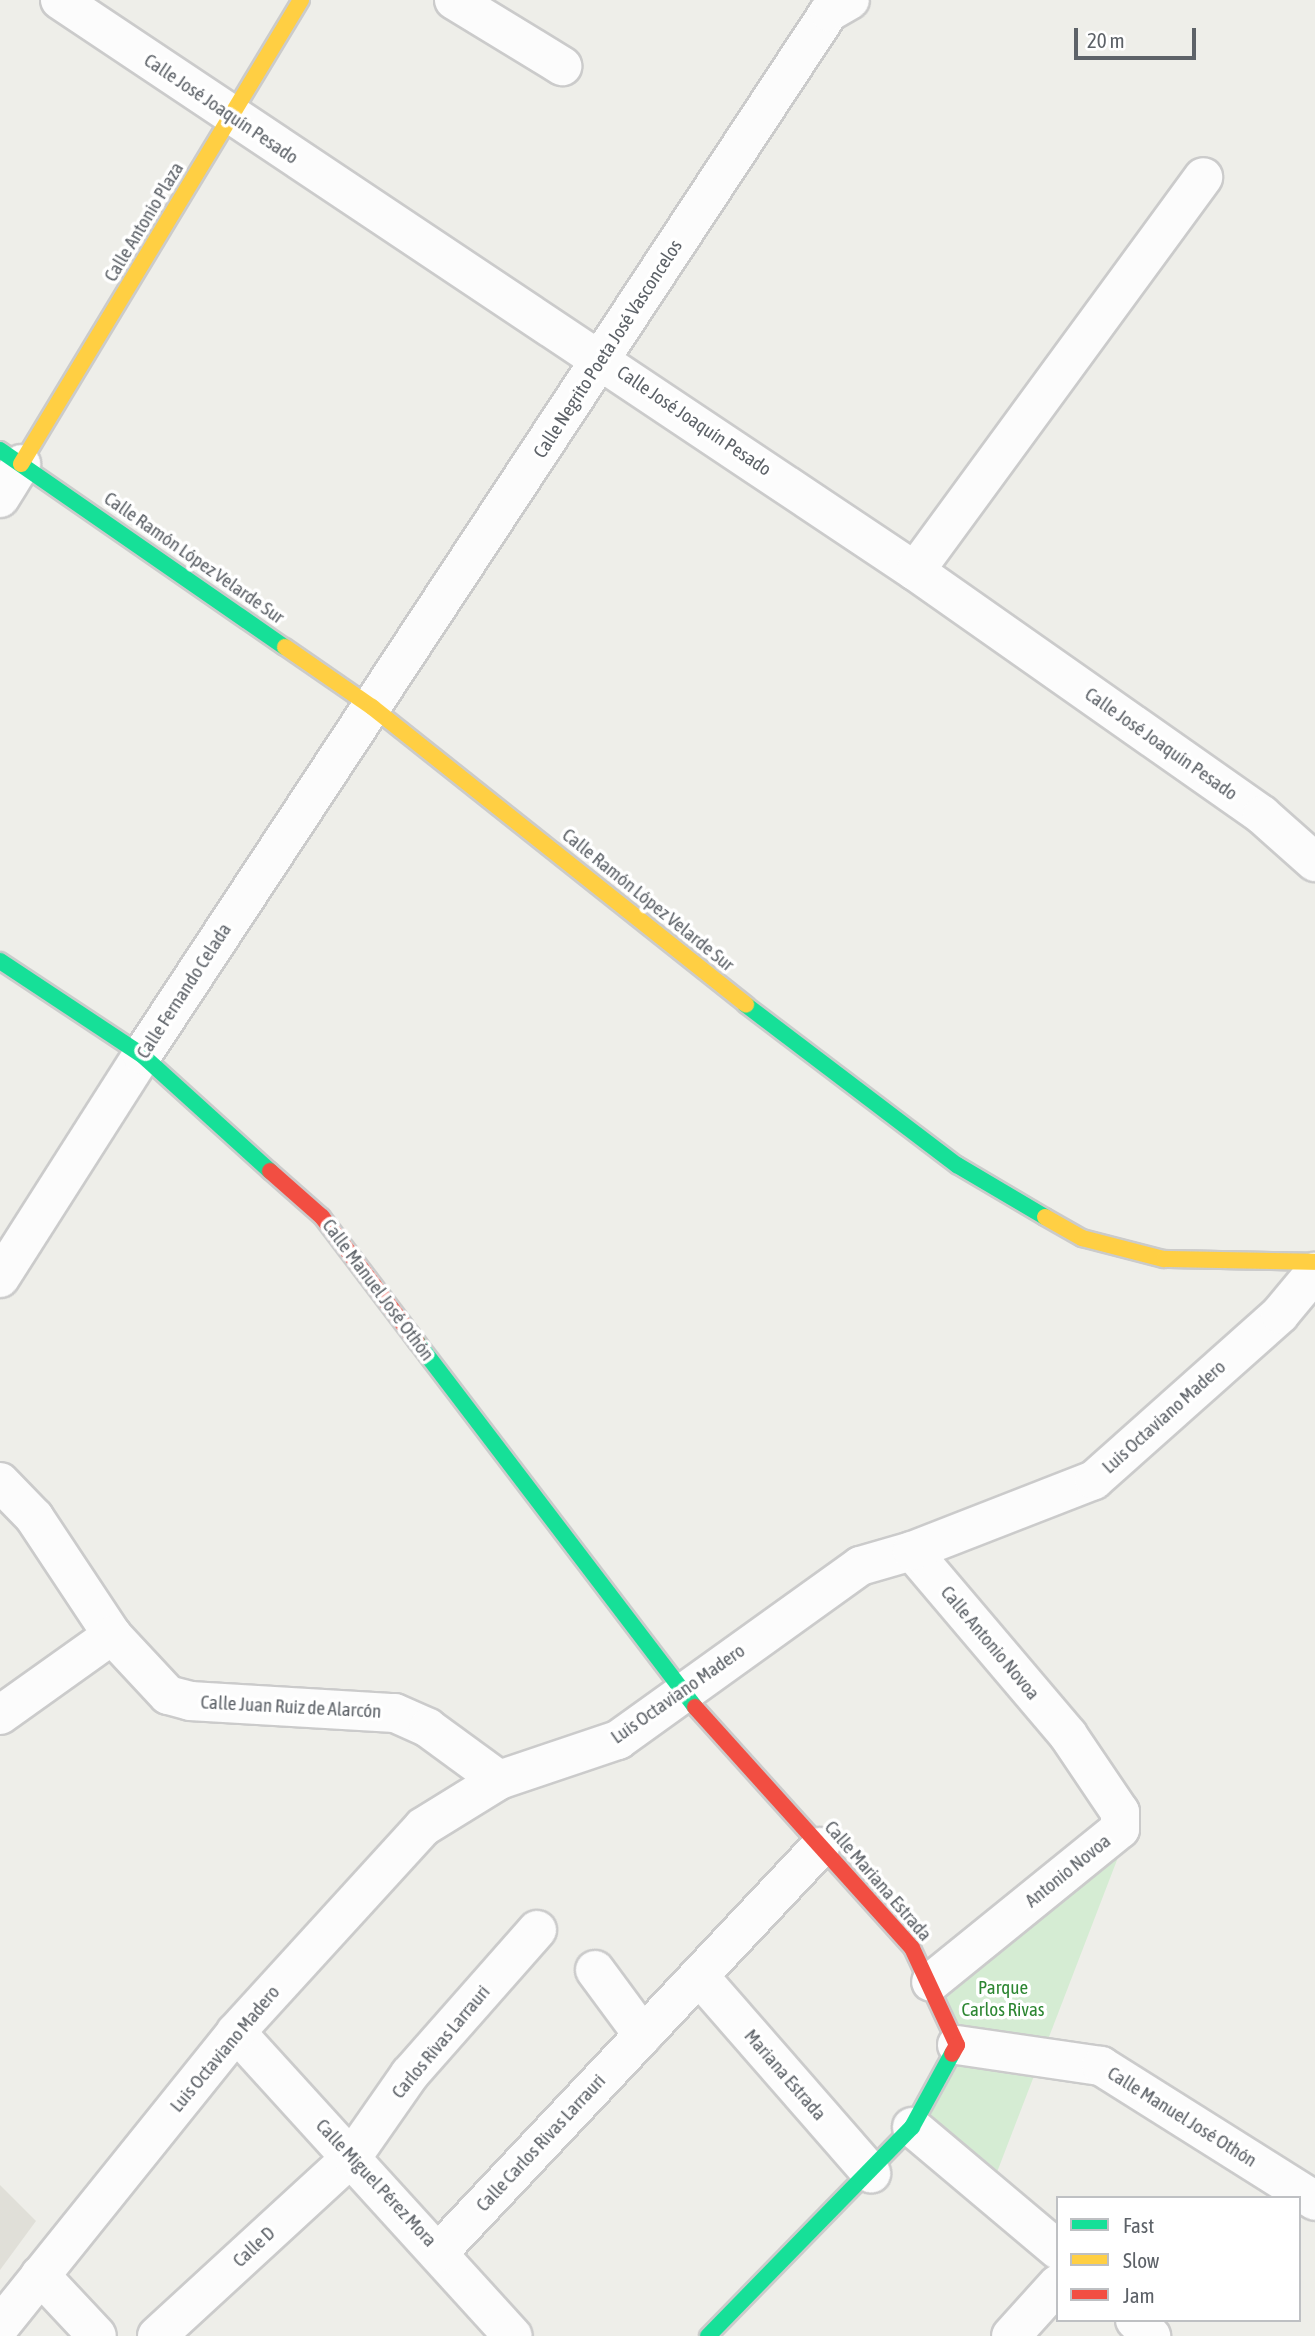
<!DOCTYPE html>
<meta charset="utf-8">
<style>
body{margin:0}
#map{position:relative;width:1315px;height:2336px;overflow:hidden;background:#eeeee9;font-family:"Asap Condensed",sans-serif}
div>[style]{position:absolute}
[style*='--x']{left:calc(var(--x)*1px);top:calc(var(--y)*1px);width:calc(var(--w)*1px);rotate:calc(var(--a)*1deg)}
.education>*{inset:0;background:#e0dfd8}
.green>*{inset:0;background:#d5ecd3}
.roads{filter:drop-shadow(2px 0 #cbcbcb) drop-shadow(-2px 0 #cbcbcb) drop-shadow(0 2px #cbcbcb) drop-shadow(0 -2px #cbcbcb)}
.street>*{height:38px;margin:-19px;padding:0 19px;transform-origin:19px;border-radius:19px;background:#fcfcfc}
.fast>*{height:16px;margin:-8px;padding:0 8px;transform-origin:8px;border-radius:8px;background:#16e098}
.slow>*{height:16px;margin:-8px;padding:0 8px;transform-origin:8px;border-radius:8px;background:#ffcf43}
.jam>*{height:16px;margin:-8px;padding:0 8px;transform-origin:8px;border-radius:8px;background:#f24e42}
span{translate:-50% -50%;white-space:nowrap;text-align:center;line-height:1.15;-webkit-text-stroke:7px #fff;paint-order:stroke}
.street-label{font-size:19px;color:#5d6268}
.park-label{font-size:19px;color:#2d8632}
.legend{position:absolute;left:1056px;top:2196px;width:245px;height:126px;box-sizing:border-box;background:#fff;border:2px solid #bec0c3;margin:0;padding:9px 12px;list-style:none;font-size:21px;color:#5d6268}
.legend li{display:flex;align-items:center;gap:14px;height:35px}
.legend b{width:35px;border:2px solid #bec0c3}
.scale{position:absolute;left:1074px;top:28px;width:122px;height:32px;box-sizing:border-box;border:4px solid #5d6268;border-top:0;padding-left:9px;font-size:21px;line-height:24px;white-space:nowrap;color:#5d6268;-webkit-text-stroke:5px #fff;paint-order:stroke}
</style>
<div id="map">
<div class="education">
<i style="clip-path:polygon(0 2185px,36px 2221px,0 2270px)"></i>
</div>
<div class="green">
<i style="clip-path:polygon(1122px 1847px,989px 2193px,916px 2128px,961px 2053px,935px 1980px)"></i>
</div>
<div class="roads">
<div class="street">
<i style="--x:60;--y:0;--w:1028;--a:33.74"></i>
<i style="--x:915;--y:571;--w:424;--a:35.1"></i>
<i style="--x:1262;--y:815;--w:71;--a:41.6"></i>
<i style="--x:454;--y:0;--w:127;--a:31.4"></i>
<i style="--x:0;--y:498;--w:40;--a:-58"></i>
<i style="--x:915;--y:571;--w:488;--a:-53.8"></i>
<i style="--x:0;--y:1278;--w:264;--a:-57.5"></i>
<i style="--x:142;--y:1055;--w:1249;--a:-56.63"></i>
<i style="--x:829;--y:12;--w:24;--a:-30"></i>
<i style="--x:0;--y:1482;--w:49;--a:45.8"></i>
<i style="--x:34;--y:1517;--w:141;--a:56.5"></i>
<i style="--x:112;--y:1635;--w:82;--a:47"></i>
<i style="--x:168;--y:1695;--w:23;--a:15"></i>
<i style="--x:190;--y:1701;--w:205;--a:3.4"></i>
<i style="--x:395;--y:1713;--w:36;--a:24"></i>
<i style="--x:428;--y:1728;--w:88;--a:36.2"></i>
<i style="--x:912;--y:1551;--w:241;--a:49.7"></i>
<i style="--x:1068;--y:1735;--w:93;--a:56"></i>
<i style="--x:1120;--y:1812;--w:17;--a:90"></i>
<i style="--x:1120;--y:1829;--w:243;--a:141"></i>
<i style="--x:0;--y:1715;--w:138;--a:-35.5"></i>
<i style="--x:595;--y:1970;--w:81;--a:53.6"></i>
<i style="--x:699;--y:1976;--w:262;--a:48.9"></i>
<i style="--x:236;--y:2032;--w:411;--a:47.7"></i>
<i style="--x:957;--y:2045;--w:146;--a:8.3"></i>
<i style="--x:1101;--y:2066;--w:253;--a:32.2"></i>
<i style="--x:912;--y:2127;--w:191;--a:40.1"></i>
<i style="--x:439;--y:2252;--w:556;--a:-46.75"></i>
<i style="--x:40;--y:2275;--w:83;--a:46.9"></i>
<i style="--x:1135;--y:2320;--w:23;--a:45"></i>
<i style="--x:0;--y:2326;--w:377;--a:-51.2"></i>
<i style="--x:236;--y:2032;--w:277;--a:-47.6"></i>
<i style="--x:423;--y:1827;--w:89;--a:-31.7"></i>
<i style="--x:499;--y:1780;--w:126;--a:-18.6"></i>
<i style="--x:618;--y:1740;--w:298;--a:-35.7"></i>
<i style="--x:860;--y:1566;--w:54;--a:-16.1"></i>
<i style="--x:912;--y:1551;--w:195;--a:-21.3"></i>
<i style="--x:1094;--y:1480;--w:249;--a:-41.7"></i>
<i style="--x:1280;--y:1314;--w:55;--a:-50.2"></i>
<i style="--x:157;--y:2336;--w:265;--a:-42.6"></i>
<i style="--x:352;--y:2157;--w:101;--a:-55.1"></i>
<i style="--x:410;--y:2074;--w:192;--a:-48.6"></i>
<i style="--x:1011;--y:2336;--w:70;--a:-47.9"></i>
</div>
<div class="fast">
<i style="--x:0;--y:450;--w:346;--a:34.7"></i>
<i style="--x:0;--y:961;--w:170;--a:33.5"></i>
<i style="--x:142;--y:1055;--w:173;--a:42.2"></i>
<i style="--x:746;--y:1005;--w:265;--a:37.2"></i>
<i style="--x:957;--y:1165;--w:102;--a:30.6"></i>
<i style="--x:417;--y:1342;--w:459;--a:52.7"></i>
<i style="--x:708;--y:2336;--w:292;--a:-45.7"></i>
<i style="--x:912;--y:2127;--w:83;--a:-61.3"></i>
</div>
<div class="slow">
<i style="--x:21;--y:464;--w:542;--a:-58.89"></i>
<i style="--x:285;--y:647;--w:106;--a:34.6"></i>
<i style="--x:372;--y:707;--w:478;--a:38.5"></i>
<i style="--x:1045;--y:1217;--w:43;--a:29.6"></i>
<i style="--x:1082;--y:1238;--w:85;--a:14.4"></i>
<i style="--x:1164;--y:1259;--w:151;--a:1.1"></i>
</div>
<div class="jam">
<i style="--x:270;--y:1171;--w:69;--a:41.5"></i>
<i style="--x:322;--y:1217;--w:157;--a:52.8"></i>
<i style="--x:695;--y:1707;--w:324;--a:48"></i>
<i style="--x:912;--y:1948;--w:107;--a:65.1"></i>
<i style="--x:957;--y:2045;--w:10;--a:119"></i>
</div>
</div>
<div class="street-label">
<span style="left:221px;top:109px;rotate:34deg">Calle José Joaquín Pesado</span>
<span style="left:144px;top:222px;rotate:-59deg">Calle Antonio Plaza</span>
<span style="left:608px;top:349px;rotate:-57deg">Calle Negrito Poeta José Vasconcelos</span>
<span style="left:694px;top:421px;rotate:34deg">Calle José Joaquín Pesado</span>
<span style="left:194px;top:558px;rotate:35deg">Calle Ramón López Velarde Sur</span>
<span style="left:1161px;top:744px;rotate:35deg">Calle José Joaquín Pesado</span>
<span style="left:648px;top:900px;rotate:39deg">Calle Ramón López Velarde Sur</span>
<span style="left:184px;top:991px;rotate:-57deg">Calle Fernando Celada</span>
<span style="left:378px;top:1290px;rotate:53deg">Calle Manuel José Othón</span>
<span style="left:1164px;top:1417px;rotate:-42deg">Luis Octaviano Madero</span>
<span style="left:990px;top:1643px;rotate:50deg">Calle Antonio Novoa</span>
<span style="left:678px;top:1694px;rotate:-35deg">Luis Octaviano Madero</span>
<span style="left:291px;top:1707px;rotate:3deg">Calle Juan Ruiz de Alarcón</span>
<span style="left:1068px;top:1871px;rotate:-39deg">Antonio Novoa</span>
<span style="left:878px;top:1881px;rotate:49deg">Calle Mariana Estrada</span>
<span style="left:441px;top:2042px;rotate:-50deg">Carlos Rivas Larrauri</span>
<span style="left:225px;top:2049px;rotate:-50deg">Luis Octaviano Madero</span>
<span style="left:785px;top:2075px;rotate:49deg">Mariana Estrada</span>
<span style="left:1182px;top:2117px;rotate:32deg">Calle Manuel José Othón</span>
<span style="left:541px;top:2143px;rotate:-47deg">Calle Carlos Rivas Larrauri</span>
<span style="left:376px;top:2183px;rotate:47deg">Calle Miguel Pérez Mora</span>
<span style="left:254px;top:2247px;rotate:-43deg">Calle D</span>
</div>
<div class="park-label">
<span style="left:1003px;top:1999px">Parque<br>Carlos Rivas</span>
</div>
<ul class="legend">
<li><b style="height:9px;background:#16e098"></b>Fast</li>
<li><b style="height:9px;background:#ffcf43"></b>Slow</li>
<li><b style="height:9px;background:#f24e42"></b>Jam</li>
</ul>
<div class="scale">20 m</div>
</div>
